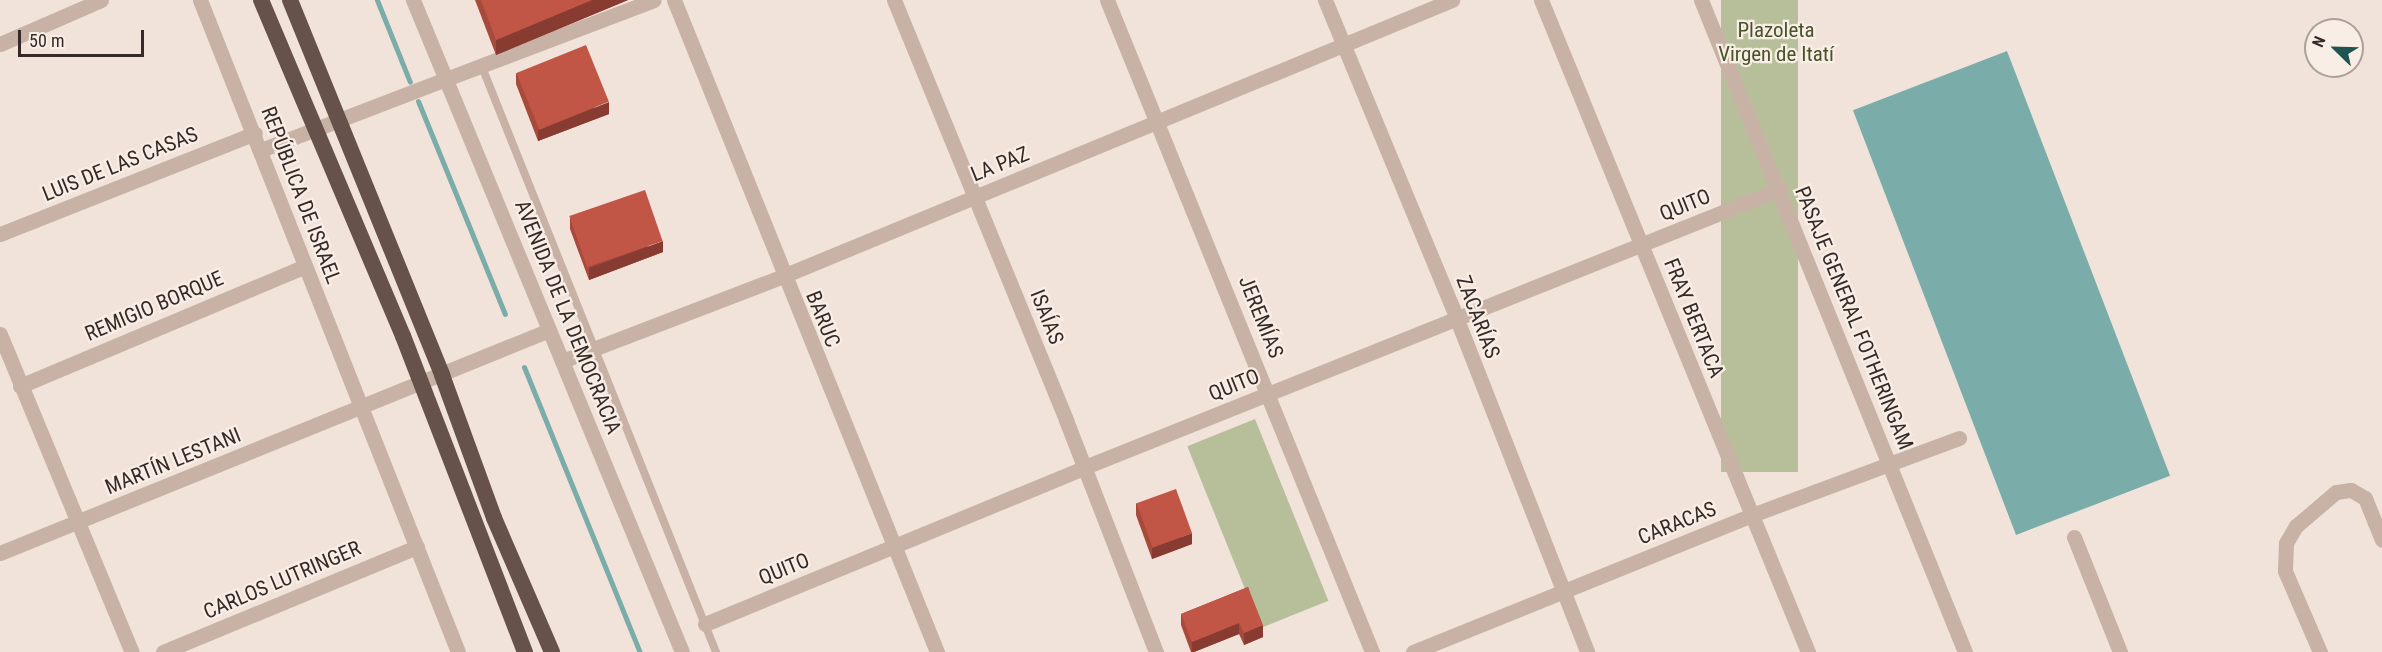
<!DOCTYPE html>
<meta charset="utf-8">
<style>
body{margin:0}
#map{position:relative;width:2382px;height:652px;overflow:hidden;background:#f1e3da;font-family:"Roboto Condensed",sans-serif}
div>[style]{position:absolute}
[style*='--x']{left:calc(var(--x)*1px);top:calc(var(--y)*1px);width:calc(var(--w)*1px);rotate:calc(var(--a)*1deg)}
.green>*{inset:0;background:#b7bf9a;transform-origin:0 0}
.water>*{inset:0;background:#7aada9;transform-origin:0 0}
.stream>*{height:5px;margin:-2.5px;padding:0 2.5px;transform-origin:2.5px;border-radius:2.5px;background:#7aada9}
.service>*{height:8px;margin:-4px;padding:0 4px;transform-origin:4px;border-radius:4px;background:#c8b2a6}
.minor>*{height:15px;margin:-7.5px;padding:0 7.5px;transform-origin:7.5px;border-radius:7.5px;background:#c8b2a6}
.tertiary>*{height:15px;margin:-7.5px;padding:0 7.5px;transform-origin:7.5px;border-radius:7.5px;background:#c8b2a6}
.trunk>*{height:16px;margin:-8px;padding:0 8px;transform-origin:8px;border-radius:8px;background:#66514b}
.wall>*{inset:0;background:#a74a3c}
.shaded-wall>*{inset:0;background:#883c31}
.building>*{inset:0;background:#c25646;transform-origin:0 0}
span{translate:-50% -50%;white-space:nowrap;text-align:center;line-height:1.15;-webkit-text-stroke:4.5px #f9eee6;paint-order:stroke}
.park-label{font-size:21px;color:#48522b}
.street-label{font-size:21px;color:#352a27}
.north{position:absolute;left:2304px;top:18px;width:60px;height:60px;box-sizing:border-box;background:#f9eee6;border:2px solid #aba09a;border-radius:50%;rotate:293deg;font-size:16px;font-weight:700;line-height:24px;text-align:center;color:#352a27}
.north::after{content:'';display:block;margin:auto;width:21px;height:27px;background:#1e5552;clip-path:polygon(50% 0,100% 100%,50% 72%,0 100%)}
.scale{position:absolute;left:18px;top:30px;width:126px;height:27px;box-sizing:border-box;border:3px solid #352a27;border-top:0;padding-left:8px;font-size:18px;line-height:21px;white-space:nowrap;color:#352a27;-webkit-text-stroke:4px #f9eee6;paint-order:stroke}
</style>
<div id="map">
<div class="green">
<i style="left:1721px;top:0;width:77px;height:472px"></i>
<i style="left:1255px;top:419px;width:196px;height:73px;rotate:68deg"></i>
</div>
<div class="water">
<i style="left:2007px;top:51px;width:455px;height:165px;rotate:69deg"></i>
</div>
<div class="stream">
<i style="--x:377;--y:0;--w:88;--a:68.1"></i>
<i style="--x:418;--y:101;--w:230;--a:67.8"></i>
<i style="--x:524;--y:367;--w:308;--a:67.9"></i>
</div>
<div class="service">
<i style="--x:482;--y:67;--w:630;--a:68.2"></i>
</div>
<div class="minor">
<i style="--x:674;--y:0;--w:703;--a:68.03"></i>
<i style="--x:1107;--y:0;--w:704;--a:67.88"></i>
<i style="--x:1325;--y:0;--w:343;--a:67.5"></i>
<i style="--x:1456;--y:317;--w:360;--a:68.6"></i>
<i style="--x:1541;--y:0;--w:705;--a:67.73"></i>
<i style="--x:1701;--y:0;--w:703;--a:67.96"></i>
<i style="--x:0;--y:44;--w:110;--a:-23.5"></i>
<i style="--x:446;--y:79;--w:222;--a:-20.8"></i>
<i style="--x:0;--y:234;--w:274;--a:-21.6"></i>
<i style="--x:0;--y:334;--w:344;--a:67.5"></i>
<i style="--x:562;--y:361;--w:237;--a:-21"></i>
<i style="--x:783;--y:276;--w:724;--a:-22.42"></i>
<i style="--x:20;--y:386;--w:309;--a:-22.8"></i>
<i style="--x:2074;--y:537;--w:124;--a:68.2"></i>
<i style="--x:705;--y:624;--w:411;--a:-22.4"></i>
<i style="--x:1085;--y:467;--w:749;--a:-21.8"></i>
<i style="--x:163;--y:652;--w:275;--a:-22.5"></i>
<i style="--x:1413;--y:652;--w:366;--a:-22"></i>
<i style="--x:1752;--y:515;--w:221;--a:-20.4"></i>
<i style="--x:2320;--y:652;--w:88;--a:-113.4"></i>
<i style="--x:2285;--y:571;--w:28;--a:-88"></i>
<i style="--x:2286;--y:543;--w:20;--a:-60"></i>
<i style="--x:2296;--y:526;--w:52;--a:-40.4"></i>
<i style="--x:2336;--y:492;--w:15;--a:-8"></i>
<i style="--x:2351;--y:490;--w:16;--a:30"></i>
<i style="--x:2365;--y:498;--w:45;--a:68"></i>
</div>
<div class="tertiary">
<i style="--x:200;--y:0;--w:701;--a:68.41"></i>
<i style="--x:413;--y:0;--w:705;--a:67.58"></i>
<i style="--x:894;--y:0;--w:454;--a:67.7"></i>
<i style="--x:1066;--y:420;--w:249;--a:68.8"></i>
<i style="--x:261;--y:150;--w:198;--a:-21"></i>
<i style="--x:0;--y:553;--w:590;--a:-22.09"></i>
</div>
<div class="trunk">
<i style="--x:261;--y:0;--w:365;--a:67.1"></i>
<i style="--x:403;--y:336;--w:339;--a:68.9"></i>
<i style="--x:290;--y:0;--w:405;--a:67.9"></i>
<i style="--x:442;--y:375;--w:152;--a:70"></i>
<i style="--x:494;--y:518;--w:146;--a:66.6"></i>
</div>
<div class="wall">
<i style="clip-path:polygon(475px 0,628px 0,496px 55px)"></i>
<i style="clip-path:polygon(516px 73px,609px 114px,538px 141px,516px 84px)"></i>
<i style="clip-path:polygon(570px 218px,663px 252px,589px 280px,570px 229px)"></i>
<i style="clip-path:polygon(1136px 503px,1192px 544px,1152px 559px,1136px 515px)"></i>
<i style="clip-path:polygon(1248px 587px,1263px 637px,1244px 645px,1239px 634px,1194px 652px,1191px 652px,1181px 625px,1181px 614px)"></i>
</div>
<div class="shaded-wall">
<i style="clip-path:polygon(592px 0,628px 0,496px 55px,496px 40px)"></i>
<i style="clip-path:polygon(609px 102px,609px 114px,538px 141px,538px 130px)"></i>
<i style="clip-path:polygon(663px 241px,663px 252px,589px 280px,589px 268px)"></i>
<i style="clip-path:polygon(1192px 533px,1192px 544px,1152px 559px,1152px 548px)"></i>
<i style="clip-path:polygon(1239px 623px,1239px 634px,1194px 652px,1192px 652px,1192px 642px)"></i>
<i style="clip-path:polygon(1263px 625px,1263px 637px,1244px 645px,1244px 633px)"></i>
</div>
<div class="building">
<i style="clip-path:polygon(481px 0,592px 0,496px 40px)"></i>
<i style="left:586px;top:45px;width:61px;height:75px;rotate:68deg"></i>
<i style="left:645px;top:190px;width:54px;height:80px;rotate:71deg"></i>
<i style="left:1176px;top:489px;width:47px;height:42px;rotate:70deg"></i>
<i style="clip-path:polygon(1248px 587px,1263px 625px,1244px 633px,1239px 623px,1192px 642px,1181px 614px)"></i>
</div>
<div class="park-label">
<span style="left:1776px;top:42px">Plazoleta<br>Virgen de Itatí</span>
</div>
<div class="street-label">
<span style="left:120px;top:164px;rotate:-22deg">LUIS DE LAS CASAS</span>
<span style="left:1000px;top:164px;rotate:-22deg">LA PAZ</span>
<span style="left:301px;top:195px;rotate:69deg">REPÚBLICA DE ISRAEL</span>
<span style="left:1685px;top:205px;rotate:-22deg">QUITO</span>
<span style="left:154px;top:306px;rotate:-23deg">REMIGIO BORQUE</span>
<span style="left:568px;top:317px;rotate:68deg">AVENIDA DE LA DEMOCRACIA</span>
<span style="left:1047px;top:317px;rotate:68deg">ISAÍAS</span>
<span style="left:1261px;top:317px;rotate:68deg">JEREMÍAS</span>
<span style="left:1478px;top:317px;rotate:69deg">ZACARÍAS</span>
<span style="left:1694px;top:318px;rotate:68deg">FRAY BERTACA</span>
<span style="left:1854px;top:318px;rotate:68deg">PASAJE GENERAL FOTHERINGAM</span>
<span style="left:823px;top:319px;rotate:68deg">BARUC</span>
<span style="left:1234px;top:385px;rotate:-22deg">QUITO</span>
<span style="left:173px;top:461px;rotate:-22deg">MARTÍN LESTANI</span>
<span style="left:1677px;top:523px;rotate:-22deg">CARACAS</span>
<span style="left:784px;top:569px;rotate:-22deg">QUITO</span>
<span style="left:282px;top:580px;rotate:-23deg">CARLOS LUTRINGER</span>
</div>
<div class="north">N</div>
<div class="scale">50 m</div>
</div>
